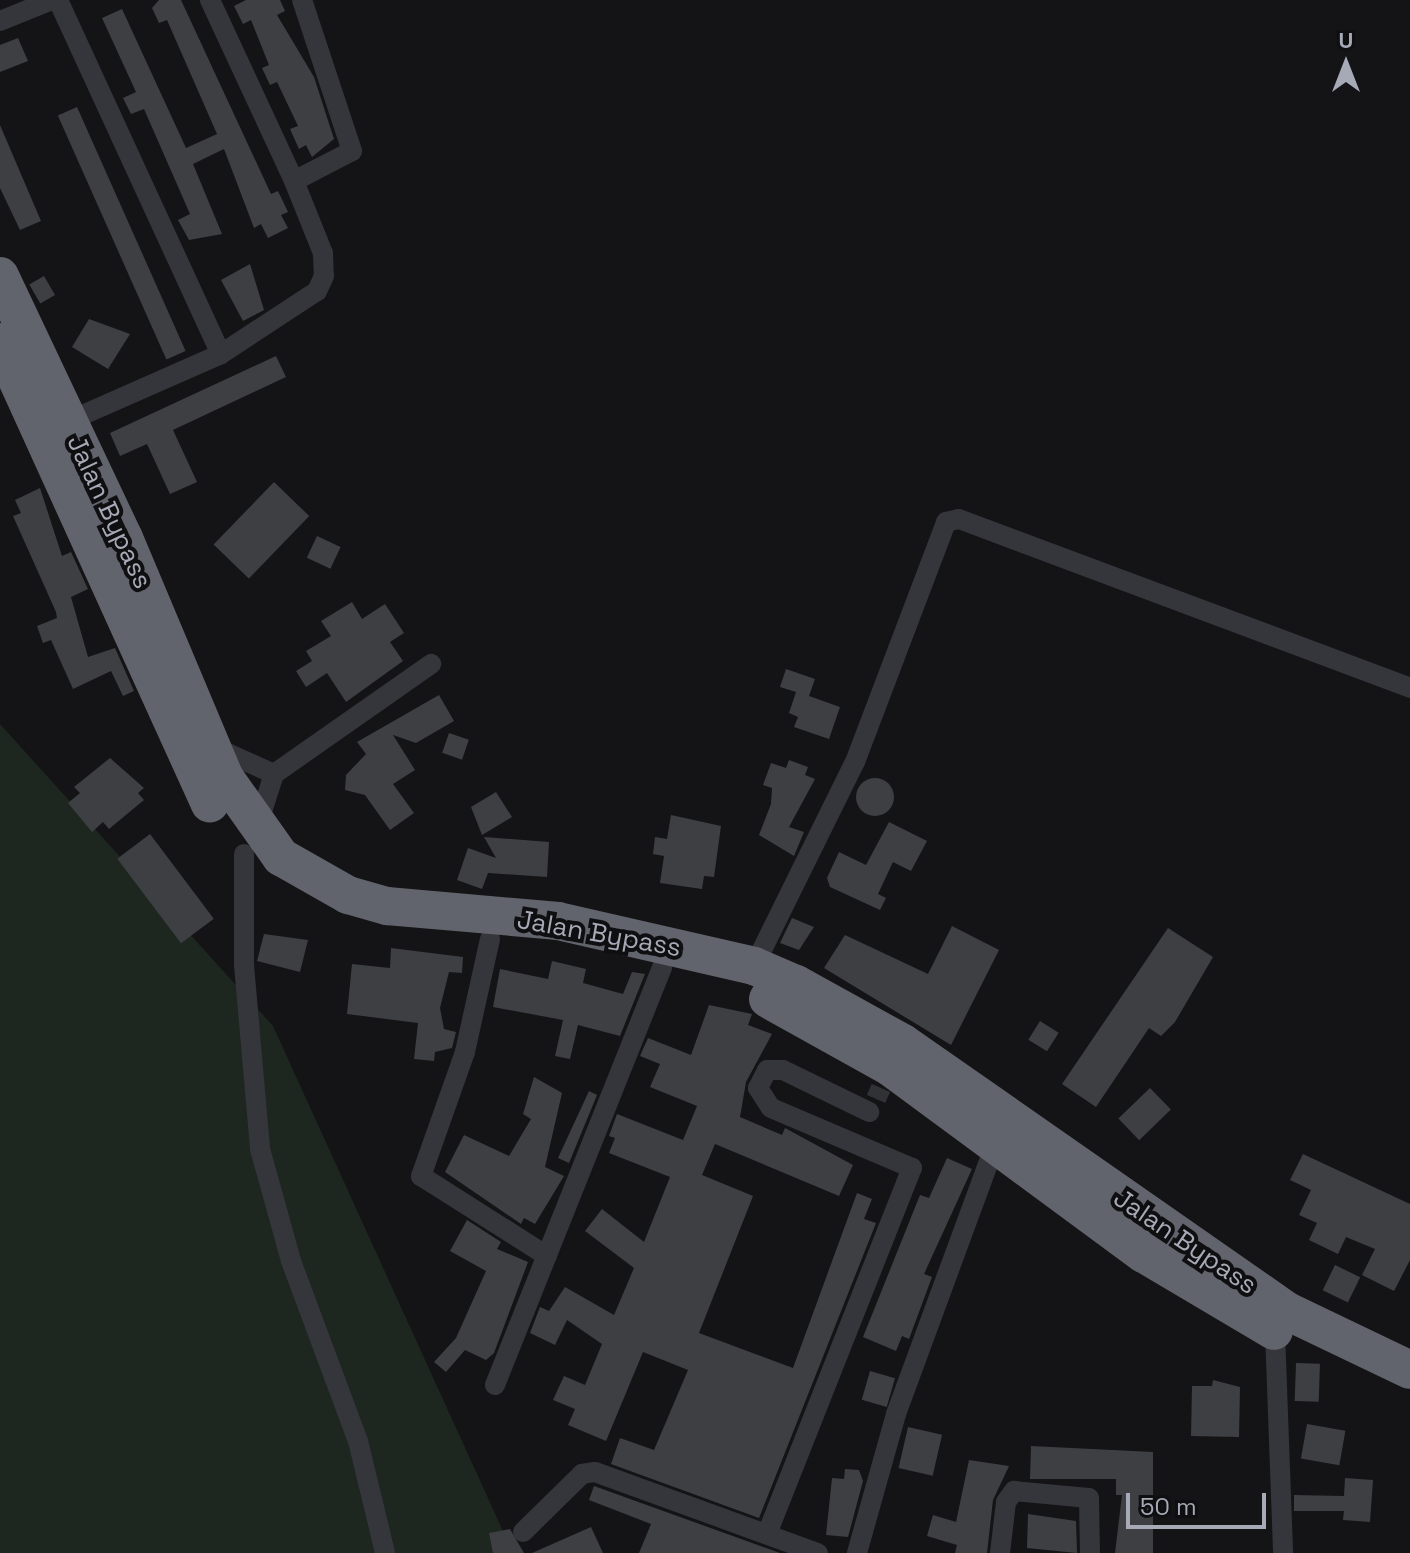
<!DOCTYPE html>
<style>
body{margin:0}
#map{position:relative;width:1410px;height:1553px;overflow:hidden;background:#141416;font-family:"Space Grotesk",sans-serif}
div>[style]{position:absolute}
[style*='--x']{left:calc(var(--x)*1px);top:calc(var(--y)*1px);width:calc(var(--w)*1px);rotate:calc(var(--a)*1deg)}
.green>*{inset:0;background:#1e2620}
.building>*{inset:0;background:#3e3f43;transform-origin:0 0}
.round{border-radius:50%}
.street-tunnel>*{height:20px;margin-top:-10px;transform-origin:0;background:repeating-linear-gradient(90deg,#313236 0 20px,transparent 0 30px)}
.street>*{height:20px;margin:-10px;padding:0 10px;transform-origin:10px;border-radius:10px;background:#35363b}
.highway>*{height:38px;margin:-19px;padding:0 19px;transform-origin:19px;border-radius:19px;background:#61646c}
span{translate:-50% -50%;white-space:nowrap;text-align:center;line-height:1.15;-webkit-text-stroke:8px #0f0f11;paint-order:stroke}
.street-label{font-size:26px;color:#a6aab6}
.north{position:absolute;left:1306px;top:24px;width:80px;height:80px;-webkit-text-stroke:6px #0f0f11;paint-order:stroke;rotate:0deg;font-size:22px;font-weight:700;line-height:32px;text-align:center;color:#a6aab6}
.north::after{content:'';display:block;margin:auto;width:28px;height:36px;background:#a6aab6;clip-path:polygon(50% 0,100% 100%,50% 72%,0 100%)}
.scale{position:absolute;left:1126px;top:1493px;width:140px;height:36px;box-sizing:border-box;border:4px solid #a6aab6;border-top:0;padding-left:10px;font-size:24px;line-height:28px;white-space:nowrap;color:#a6aab6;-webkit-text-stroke:6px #0f0f11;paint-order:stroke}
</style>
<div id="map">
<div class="green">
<i style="clip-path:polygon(0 724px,273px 1026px,513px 1553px,0 1553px)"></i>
</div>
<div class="building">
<i style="clip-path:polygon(159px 0,181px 0,271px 194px,278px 191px,288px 212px,281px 215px,288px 228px,268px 238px,261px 224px,254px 228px,224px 149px,193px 164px,222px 234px,189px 240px,178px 220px,190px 214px,144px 109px,131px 114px,123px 98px,136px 92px,102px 18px,122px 9px,186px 148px,217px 134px,167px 20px,159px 23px,152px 8px)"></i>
<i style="clip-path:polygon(246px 0,280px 0,285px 11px,277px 15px,314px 77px,334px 139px,312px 157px,306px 145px,299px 149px,290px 129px,298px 126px,277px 82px,270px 85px,262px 68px,269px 65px,251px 20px,243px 24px,234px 6px)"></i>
<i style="clip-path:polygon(18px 38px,28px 61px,0 72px,0 45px)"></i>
<i style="left:77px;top:107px;width:267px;height:21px;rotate:66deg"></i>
<i style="clip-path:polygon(0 125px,41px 221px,20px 230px,0 188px)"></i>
<i style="clip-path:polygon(250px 264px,264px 310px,243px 321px,221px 280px)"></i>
<i style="left:44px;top:276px;width:22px;height:17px;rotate:60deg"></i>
<i style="clip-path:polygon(89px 319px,130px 334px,108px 369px,72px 347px)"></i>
<i style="clip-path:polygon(276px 356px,286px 377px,173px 430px,197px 482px,170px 494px,147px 444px,120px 456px,110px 433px)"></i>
<i style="left:274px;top:482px;width:49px;height:87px;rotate:44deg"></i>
<i style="clip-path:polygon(40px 488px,62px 556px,71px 552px,88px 589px,71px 597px,88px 657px,115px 648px,134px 691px,123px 696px,111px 671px,73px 689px,51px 640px,43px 643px,37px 626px,57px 618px,56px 612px,13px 516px,21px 513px,15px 500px)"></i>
<i style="left:317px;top:536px;width:26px;height:24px;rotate:25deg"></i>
<i style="clip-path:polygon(352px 602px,362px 619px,385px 604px,404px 633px,390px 642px,403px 661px,346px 702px,327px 673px,306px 687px,296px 671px,312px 661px,306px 651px,331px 636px,321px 621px)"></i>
<i style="clip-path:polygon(786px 669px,815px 679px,809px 696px,840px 707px,829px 739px,794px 727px,798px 717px,789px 713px,796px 692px,780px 687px)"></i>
<i style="clip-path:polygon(439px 695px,454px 721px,416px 743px,393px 735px,415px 770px,393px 784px,414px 813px,390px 830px,365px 795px,345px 790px,346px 775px,366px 754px,357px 742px)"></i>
<i style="left:449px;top:733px;width:21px;height:21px;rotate:19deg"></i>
<i style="clip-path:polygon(110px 758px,144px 788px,138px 793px,144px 800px,109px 829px,103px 822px,92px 832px,68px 803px,80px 793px,74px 787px)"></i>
<i style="clip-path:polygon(789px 760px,808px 767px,805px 775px,815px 779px,789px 827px,804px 832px,794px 856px,759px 835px,771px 804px,772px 788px,763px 785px,771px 763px,786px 768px)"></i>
<i class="round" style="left:856px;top:778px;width:38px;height:38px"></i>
<i style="clip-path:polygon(496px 792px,512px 817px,482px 835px,471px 807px)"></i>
<i style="clip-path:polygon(671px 815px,721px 826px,714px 877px,704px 876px,702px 889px,660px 883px,664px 856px,653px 854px,655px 837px,667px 839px)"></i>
<i style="clip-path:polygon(889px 822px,927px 841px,911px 871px,893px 862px,878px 894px,886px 898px,880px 910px,830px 887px,827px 878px,839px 852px,866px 865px)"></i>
<i style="left:150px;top:834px;width:106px;height:41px;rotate:53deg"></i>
<i style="clip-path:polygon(484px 837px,549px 842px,547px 877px,488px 873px,482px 889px,457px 880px,468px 848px,496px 858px)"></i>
<i style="clip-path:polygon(792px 918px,814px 927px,799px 950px,780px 943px)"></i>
<i style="clip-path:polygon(952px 926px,999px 950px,951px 1045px,824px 968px,845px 935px,928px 974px)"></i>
<i style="clip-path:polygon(1168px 928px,1213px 957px,1175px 1022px,1161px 1036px,1149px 1028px,1096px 1107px,1062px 1084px)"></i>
<i style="clip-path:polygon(264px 934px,308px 940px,300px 972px,257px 961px)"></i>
<i style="clip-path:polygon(391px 948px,463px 957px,462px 973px,449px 972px,440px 1008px,444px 1029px,456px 1032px,452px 1048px,435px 1052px,434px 1061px,414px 1059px,418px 1023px,347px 1014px,352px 964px,390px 968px)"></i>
<i style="clip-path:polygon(552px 961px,586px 969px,583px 983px,623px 994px,632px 972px,645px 974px,620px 1036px,578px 1025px,570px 1059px,555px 1056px,563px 1020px,493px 1007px,500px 969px,548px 979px)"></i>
<i style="clip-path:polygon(709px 1005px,752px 1014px,748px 1025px,772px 1034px,746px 1082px,740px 1117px,782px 1135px,785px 1128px,853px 1165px,839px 1196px,715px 1144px,702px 1175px,753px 1196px,699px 1333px,793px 1368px,857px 1193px,872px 1199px,864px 1219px,876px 1223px,759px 1518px,611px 1464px,620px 1438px,654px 1450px,688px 1370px,643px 1352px,606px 1441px,568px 1425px,575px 1409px,553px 1400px,564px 1376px,585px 1385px,602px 1344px,567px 1320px,555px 1345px,530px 1333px,540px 1307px,549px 1311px,565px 1287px,614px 1315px,634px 1268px,585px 1231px,602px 1209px,644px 1242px,670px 1177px,609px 1153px,615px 1138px,609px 1136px,617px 1114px,683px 1140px,697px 1106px,650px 1087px,660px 1064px,640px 1056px,648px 1038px,691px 1055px)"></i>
<i style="left:1040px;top:1021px;width:22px;height:22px;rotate:32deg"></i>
<i style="clip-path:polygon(534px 1077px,562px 1093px,545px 1167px,564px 1176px,535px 1224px,524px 1218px,521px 1224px,445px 1172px,464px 1135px,509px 1156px,531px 1119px,523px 1114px)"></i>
<i style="left:1150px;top:1088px;width:30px;height:44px;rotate:46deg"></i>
<i style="clip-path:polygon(589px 1091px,597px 1095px,569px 1163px,558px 1158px)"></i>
<i style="clip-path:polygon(1303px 1154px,1410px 1204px,1410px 1260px,1394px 1291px,1362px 1275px,1375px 1249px,1346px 1237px,1338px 1254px,1309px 1240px,1317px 1223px,1299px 1215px,1311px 1190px,1290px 1180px)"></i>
<i style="clip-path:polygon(947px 1158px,972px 1169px,924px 1274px,932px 1277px,909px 1339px,902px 1336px,896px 1351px,863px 1337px,920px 1195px,929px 1198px)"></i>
<i style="clip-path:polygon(467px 1220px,501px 1242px,497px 1249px,528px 1262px,494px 1353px,486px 1360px,465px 1350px,446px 1372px,434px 1362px,456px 1338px,486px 1271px,450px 1251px)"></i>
<i style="left:1335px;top:1265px;width:28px;height:28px;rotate:26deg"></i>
<i style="left:1296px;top:1363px;width:24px;height:38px;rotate:2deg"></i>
<i style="left:870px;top:1371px;width:26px;height:30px;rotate:16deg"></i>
<i style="clip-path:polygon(1213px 1380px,1240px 1387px,1239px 1437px,1191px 1436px,1192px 1386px,1212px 1386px)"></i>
<i style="left:1307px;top:1424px;width:39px;height:35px;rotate:10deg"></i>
<i style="left:908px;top:1427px;width:35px;height:42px;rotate:13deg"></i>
<i style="clip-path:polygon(1031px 1446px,1153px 1452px,1153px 1553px,1115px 1553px,1122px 1495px,1116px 1495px,1116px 1479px,1030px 1479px)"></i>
<i style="clip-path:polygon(969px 1460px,1009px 1466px,993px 1500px,987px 1553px,955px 1553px,957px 1545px,927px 1536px,933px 1515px,956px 1522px)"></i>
<i style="clip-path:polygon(845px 1469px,859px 1470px,863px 1481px,848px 1537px,826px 1535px,832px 1478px,844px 1479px)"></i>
<i style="clip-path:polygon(1345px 1478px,1373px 1480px,1370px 1522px,1343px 1520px,1344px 1511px,1294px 1511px,1294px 1495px,1344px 1496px)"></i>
<i style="clip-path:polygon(594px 1486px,780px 1553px,639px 1553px,651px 1524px,589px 1500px)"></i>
<i style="clip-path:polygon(1028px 1514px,1076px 1521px,1077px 1553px,1027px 1548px)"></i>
<i style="clip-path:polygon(591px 1527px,603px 1553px,532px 1553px)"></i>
<i style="clip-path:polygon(510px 1529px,524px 1553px,493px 1553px,489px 1533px)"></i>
</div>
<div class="street-tunnel">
<i style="--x:876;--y:1099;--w:12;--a:-66"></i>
</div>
<div class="street">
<i style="--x:58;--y:0;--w:390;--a:65.3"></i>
<i style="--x:221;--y:354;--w:151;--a:156.2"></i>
<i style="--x:210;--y:0;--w:200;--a:65.1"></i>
<i style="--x:294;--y:181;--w:78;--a:68.1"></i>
<i style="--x:323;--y:253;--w:23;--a:88"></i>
<i style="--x:324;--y:276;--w:17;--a:115"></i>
<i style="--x:317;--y:291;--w:115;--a:146.7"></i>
<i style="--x:0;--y:21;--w:56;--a:-22"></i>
<i style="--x:294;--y:181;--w:65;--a:-27.3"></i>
<i style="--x:352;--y:151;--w:159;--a:-108.3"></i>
<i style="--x:212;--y:746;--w:68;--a:24.3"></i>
<i style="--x:257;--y:827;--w:56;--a:-72.2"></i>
<i style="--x:274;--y:774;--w:192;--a:-35"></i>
<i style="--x:244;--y:854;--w:111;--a:90"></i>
<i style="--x:244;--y:965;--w:185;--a:85"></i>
<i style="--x:260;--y:1149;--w:116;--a:74.5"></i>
<i style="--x:291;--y:1261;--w:192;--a:69.6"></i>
<i style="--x:358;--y:1441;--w:115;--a:76.4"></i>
<i style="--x:490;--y:939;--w:116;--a:102.5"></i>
<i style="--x:465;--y:1052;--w:132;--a:109.5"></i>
<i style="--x:421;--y:1176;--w:149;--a:32.4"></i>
<i style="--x:754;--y:966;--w:228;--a:-63.7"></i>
<i style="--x:855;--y:762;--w:257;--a:-69.2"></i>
<i style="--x:946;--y:522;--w:13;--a:-13"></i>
<i style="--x:959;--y:519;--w:482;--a:20.5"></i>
<i style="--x:1275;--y:1332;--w:221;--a:87.9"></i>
<i style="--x:495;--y:1385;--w:450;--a:-68.2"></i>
<i style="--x:523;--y:1532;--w:83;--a:-44.5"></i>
<i style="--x:582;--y:1474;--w:13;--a:-9"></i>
<i style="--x:595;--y:1472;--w:237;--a:20"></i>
<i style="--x:767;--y:1534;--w:394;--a:-68.4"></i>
<i style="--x:912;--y:1168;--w:153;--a:-156.9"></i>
<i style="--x:771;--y:1108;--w:24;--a:-123"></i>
<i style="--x:758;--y:1088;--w:20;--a:-63"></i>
<i style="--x:767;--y:1070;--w:16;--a:0"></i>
<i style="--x:783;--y:1070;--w:96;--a:26"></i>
<i style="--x:857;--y:1553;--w:144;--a:-74.3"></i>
<i style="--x:896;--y:1414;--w:284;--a:-69.8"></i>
<i style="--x:1000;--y:1553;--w:51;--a:-83.3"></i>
<i style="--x:1006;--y:1502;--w:14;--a:-54"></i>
<i style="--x:1014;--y:1491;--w:75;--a:5.3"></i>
<i style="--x:1089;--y:1498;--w:55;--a:89"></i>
</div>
<div class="highway">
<i style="--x:0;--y:276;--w:290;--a:64.7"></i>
<i style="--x:124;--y:538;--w:260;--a:67.2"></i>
<i style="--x:225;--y:778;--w:97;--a:54.7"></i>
<i style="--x:281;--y:857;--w:77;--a:29.6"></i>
<i style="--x:348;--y:895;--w:41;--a:15.8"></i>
<i style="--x:387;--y:906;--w:172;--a:5"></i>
<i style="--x:558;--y:921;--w:201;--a:12.9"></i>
<i style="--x:754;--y:966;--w:46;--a:23.2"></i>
<i style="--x:796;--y:984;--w:122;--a:28.9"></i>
<i style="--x:903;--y:1043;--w:468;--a:34.9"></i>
<i style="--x:1287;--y:1311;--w:136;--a:25.6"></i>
<i style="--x:0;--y:342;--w:507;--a:65.56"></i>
<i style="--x:768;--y:999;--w:140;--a:29.1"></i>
<i style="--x:890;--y:1067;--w:315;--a:36.4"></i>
<i style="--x:1144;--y:1254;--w:151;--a:30.6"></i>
</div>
<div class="street-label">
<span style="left:109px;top:512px;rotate:65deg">Jalan Bypass</span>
<span style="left:599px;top:934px;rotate:10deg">Jalan Bypass</span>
<span style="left:1185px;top:1242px;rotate:34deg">Jalan Bypass</span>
</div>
<div class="north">U</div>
<div class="scale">50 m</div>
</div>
